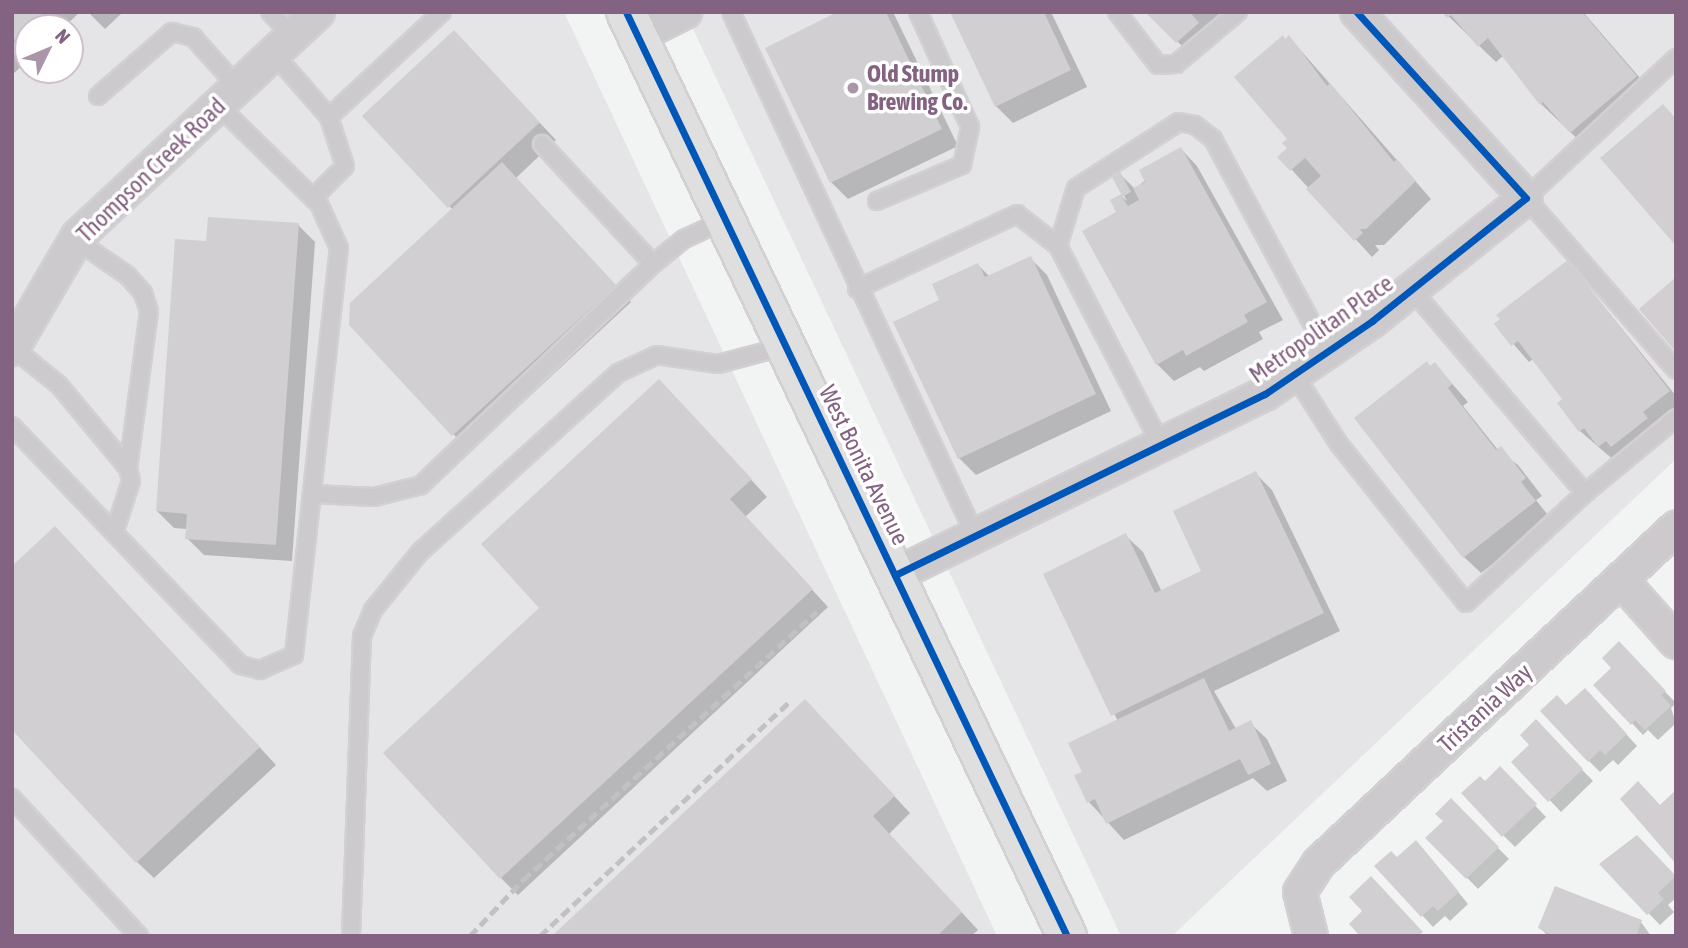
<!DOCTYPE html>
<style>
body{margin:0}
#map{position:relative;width:1688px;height:948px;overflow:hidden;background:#f2f4f3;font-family:"Asap Condensed",sans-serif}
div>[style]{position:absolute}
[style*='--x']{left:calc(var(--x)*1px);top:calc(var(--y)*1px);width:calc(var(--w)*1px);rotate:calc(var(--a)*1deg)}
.built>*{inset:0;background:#e5e4e6}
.shadow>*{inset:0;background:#0003}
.building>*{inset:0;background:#d1cfd1;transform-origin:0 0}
.roads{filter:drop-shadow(2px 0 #d2d0d2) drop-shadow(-2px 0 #d2d0d2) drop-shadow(0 2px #d2d0d2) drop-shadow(0 -2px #d2d0d2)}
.service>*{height:16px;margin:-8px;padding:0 8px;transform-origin:8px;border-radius:8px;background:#cccacc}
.minor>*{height:32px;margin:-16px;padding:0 16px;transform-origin:16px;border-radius:16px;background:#cccacc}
.secondary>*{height:38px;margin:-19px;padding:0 19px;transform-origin:19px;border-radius:19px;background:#dfdfdf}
.rail>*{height:5px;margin-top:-2.5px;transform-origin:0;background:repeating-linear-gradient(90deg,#c2c0c3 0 10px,transparent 0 15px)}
.cycleway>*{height:7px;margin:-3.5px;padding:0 3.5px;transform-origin:3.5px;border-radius:3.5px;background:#0057b8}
.dots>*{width:19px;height:19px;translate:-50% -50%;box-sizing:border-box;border:4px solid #fff;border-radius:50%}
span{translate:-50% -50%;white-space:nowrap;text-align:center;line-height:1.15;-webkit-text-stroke:7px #fff;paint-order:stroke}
.poi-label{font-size:24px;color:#846281;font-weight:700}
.left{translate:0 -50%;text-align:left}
.street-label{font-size:24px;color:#846281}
.frame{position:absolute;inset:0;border:14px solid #846281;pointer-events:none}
.north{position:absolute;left:14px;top:14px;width:70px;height:70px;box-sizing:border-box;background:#fff;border:2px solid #cec0cd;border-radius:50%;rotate:47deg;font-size:19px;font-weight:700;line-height:28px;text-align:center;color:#846281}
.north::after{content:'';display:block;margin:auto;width:24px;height:32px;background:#aa95a9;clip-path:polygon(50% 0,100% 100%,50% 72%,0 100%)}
</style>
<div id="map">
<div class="built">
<i style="clip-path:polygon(evenodd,12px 12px,564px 12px,997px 936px,12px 936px,12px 12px,28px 28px,70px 28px,70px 70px,28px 70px,28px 28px)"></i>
<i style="clip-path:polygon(685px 12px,1676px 12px,1676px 459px,1172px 936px,1121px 936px)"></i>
</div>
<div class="shadow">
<i style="clip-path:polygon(12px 12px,80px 12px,63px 28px,28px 28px,28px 58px,13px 42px)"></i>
<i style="clip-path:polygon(88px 12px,123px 12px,105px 29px)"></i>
<i style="clip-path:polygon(841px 12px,893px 12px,958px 146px,848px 199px,831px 182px)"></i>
<i style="clip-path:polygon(952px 12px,1051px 12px,1087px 87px,1013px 123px,996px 106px)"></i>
<i style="clip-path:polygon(1150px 12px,1231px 12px,1194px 59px)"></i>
<i style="clip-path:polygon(1444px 12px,1583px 12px,1653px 93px,1588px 149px,1541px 104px,1505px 54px,1496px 62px)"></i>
<i style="clip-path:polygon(1289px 37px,1431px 199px,1384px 245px,1375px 245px,1379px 250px,1372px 257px,1280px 157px,1289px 149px,1286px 41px)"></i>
<i style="clip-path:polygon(12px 50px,25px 63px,12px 75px)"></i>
<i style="clip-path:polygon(471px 50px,556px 140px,516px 178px,631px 302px,470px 452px,351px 324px,453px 210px,365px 116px)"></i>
<i style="clip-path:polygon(1181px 149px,1197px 166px,1283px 320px,1259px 332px,1263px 339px,1204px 371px,1200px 367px,1174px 381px,1157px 364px,1119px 213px,1121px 196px,1127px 201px,1113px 176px,1119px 173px,1135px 189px)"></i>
<i style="clip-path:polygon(298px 225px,315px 242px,292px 561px,204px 555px,187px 538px,187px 529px,174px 528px,157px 511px,207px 243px)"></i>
<i style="clip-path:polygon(1030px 258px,1047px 275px,1111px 411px,976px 475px,959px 458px,942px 301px,978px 265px,990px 277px)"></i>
<i style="clip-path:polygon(1568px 262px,1676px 396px,1676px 416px,1616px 462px,1580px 431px,1564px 399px,1533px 359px,1529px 362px,1496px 324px)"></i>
<i style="clip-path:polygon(1435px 364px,1468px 402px,1463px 406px,1498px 450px,1518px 465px,1542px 496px,1536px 500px,1551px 519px,1481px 573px,1464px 557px,1431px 368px)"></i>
<i style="clip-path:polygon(676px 398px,767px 497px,745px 517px,828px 607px,518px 895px,501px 878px,542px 608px)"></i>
<i style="clip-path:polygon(1255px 473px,1272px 490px,1340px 631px,1214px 691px,1236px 729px,1250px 723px,1267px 739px,1287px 781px,1267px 791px,1253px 778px,1124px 840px,1089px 802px,1084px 773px,1118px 721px,1045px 575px,1126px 536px,1143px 552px,1162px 592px,1204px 572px)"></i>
<i style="clip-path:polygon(72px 545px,276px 765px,154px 878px,137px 862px)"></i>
<i style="clip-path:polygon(1619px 644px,1676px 703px,1671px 708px,1676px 723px,1658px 740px,1648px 730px,1643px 735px,1596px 685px,1613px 668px)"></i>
<i style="clip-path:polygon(1596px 701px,1637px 746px,1618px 765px,1613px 760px,1600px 772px,1589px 761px,1567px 707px)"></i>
<i style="clip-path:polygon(822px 719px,910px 813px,889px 834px,978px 930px,971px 936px,555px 936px)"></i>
<i style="clip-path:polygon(1536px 722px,1593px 781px,1561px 812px,1514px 762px,1531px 745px)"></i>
<i style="clip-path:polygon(1500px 769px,1546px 817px,1515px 847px,1503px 835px,1485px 784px)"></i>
<i style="clip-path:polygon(1451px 801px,1509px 859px,1478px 889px,1428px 838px,1445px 821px)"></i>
<i style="clip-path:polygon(1637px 837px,1676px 878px,1676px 898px,1668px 905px,1674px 912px,1660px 925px,1601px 864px)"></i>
<i style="clip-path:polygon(1427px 854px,1468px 904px,1450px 921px,1445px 916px,1433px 927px,1377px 866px)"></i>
<i style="clip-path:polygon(1641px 922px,1651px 936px,1548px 936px,1540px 928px)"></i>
</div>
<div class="building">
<i style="clip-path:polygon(12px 12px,45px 12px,12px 42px)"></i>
<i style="clip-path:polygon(837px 12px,886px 12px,942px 129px,830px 183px,765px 48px)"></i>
<i style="clip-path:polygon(950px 12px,1044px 12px,1071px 70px,995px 107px)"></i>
<i style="clip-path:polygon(1145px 12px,1190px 12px,1199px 23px,1176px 43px)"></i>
<i style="clip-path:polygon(1442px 12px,1582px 12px,1637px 76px,1570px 133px,1543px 102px,1540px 105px,1488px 38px,1478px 47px,1451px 15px,1447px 18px)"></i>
<i style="left:454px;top:30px;width:126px;height:126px;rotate:47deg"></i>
<i style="clip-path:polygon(1283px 35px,1285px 39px,1289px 35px,1327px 86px,1330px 83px,1394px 162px,1397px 159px,1416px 181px,1366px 229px,1360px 229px,1363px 233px,1354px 241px,1306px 189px,1321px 176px,1305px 158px,1290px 171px,1277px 157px,1287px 148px,1282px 143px,1287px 139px,1234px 77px)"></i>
<i style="clip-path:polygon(1663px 104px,1676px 119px,1676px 246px,1600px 158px)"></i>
<i style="clip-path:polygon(1181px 147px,1267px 302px,1244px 315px,1248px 322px,1186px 356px,1183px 350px,1156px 365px,1082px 231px,1116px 212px,1110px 200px,1121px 194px,1111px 175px,1119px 170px,1131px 192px,1122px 197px,1128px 206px,1139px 200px,1133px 188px,1145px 182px,1139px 170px)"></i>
<i style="clip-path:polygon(502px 162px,616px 285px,452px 436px,349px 325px,350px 303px)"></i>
<i style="clip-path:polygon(208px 217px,299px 223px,276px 545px,185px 539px,187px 514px,156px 511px,175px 239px,206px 241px)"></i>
<i style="clip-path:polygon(1031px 256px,1096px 394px,958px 459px,893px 322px,939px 300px,932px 284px,978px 263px,985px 277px)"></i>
<i style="clip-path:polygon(1568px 260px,1670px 391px,1643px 412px,1648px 418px,1611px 447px,1606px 441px,1598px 447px,1584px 428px,1579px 432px,1557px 403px,1562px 399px,1518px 341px,1511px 346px,1494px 324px,1500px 319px,1496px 315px)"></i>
<i style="clip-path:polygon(1676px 277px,1676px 352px,1639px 309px)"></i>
<i style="clip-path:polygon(1427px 361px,1430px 366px,1435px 362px,1452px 384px,1448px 388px,1496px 450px,1501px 446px,1526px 478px,1521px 482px,1536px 501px,1463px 558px,1354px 418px)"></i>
<i style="clip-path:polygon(659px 379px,752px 479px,730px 499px,813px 589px,500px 879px,383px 753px,539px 608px,481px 544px)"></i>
<i style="clip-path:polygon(1256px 471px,1324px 613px,1111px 716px,1043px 574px,1126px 533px,1155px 593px,1201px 571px,1173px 511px)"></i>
<i style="clip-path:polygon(55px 526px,260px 747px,136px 863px,12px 730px,12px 566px)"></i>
<i style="clip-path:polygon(1619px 641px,1666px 691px,1661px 695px,1671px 706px,1645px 730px,1635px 720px,1631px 725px,1593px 685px,1611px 668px,1602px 658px)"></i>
<i style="clip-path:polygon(1204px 678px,1229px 731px,1251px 720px,1271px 764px,1248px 775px,1240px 759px,1106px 824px,1095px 799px,1087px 803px,1074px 775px,1082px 772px,1068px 743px)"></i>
<i style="clip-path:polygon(1585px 688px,1627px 734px,1605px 755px,1600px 750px,1588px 762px,1540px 711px,1557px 695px,1566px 705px)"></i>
<i style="clip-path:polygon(805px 699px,895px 796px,873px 816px,962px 912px,937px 936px,552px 936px)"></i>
<i style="clip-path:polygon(1536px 719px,1583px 769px,1548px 802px,1511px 762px,1529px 745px,1520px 735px)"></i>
<i style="clip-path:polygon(1500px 766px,1537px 804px,1502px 837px,1461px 793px,1480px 776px,1485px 781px)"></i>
<i style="clip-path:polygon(1638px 781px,1660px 805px,1676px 790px,1676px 864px,1620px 799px)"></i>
<i style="clip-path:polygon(1451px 798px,1499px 847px,1466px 879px,1425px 838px,1443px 821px,1435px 814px)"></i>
<i style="clip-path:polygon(1637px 835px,1676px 876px,1658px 893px,1664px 899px,1647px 915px,1599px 864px)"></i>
<i style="clip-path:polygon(1416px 840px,1459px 892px,1438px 911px,1433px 906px,1421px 917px,1374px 866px,1391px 851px,1397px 857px)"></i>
<i style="clip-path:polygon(1371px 876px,1423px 932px,1418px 936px,1360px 936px,1349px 924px,1362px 911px,1349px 897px)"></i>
<i style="clip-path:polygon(1555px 886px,1642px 920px,1636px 936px,1553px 936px,1538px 928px)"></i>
</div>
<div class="roads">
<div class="service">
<i style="--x:270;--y:12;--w:33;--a:47"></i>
<i style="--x:731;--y:12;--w:577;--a:64.99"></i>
<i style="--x:1117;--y:12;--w:67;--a:52.3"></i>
<i style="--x:1158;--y:65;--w:18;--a:-3"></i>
<i style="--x:1176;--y:64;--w:81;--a:-40"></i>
<i style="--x:274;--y:54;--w:84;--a:48.9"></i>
<i style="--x:329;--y:117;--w:154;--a:-42.9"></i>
<i style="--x:1676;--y:58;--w:205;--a:137"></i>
<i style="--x:1526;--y:198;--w:228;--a:48.9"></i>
<i style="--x:98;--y:96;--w:98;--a:-40.9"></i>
<i style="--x:172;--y:32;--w:22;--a:13"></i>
<i style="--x:193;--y:37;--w:67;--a:48"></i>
<i style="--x:542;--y:144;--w:163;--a:47.2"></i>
<i style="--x:313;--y:198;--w:45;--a:-45"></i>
<i style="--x:345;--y:166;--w:52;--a:-108.1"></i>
<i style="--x:877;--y:201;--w:92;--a:-23"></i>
<i style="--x:962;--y:165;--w:39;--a:-78"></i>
<i style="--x:970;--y:127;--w:126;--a:-114.3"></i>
<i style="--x:76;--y:240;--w:62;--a:34.5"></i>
<i style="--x:127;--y:275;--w:24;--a:48"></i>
<i style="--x:143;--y:293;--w:19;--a:72"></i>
<i style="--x:149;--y:311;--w:158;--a:97.6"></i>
<i style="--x:1058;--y:246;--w:224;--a:62.6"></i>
<i style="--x:857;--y:289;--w:177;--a:-25.1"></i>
<i style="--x:1017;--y:214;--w:52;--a:38"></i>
<i style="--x:1058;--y:246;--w:61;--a:-72.8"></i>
<i style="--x:1076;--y:188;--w:122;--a:-32.7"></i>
<i style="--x:1179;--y:122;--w:16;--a:11"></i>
<i style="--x:1195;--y:125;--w:23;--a:38"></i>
<i style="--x:1213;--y:139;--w:242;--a:61.8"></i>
<i style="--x:1412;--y:290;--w:267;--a:49.6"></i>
<i style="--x:13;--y:348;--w:59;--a:38.8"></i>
<i style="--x:59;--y:385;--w:108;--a:50.3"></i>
<i style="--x:128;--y:468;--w:13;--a:77"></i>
<i style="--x:131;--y:481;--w:52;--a:108.1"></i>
<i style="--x:1294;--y:374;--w:83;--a:57.3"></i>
<i style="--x:1339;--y:444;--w:203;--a:51.4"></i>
<i style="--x:1466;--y:603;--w:162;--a:-42.7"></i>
<i style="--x:1585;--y:493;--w:118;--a:-39.5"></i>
<i style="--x:12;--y:426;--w:330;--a:46.3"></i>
<i style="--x:240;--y:665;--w:21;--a:14"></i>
<i style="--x:260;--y:670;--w:37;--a:-24"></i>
<i style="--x:294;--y:655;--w:409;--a:-83.7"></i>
<i style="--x:339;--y:248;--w:48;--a:-114.4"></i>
<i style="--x:319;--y:204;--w:141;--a:-135.6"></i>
<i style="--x:314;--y:494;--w:60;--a:2.9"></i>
<i style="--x:374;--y:497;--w:49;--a:-14.3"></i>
<i style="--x:421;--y:485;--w:320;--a:-43.6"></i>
<i style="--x:653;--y:264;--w:40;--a:-39"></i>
<i style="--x:684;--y:239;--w:45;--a:-24.9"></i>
<i style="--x:12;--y:798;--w:188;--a:47.4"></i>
<i style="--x:351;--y:936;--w:300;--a:-87.9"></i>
<i style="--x:362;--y:636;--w:28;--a:-67"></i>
<i style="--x:373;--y:610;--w:75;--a:-51"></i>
<i style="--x:420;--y:552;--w:267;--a:-42.1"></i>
<i style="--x:618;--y:373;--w:43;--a:-24.8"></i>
<i style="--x:657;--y:355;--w:62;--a:8.4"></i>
<i style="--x:718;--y:364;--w:70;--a:-14.8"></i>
</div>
<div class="minor">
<i style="--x:637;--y:36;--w:54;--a:-26.6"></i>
<i style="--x:12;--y:349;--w:131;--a:-59.7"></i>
<i style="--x:78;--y:236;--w:328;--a:-43"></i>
<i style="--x:895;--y:575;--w:412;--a:-26.1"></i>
<i style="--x:1265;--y:394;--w:130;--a:-34.3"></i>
<i style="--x:1372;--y:321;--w:197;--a:-38.6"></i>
<i style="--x:1526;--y:198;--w:251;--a:-132.3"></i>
<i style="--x:1621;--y:580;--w:83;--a:48.4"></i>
<i style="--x:1311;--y:936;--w:45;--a:-104"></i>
<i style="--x:1300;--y:892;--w:35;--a:-57"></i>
<i style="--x:1319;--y:863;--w:490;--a:-43.2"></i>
</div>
<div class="secondary">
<i style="--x:626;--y:12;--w:1024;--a:64.49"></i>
</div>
</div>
<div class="rail">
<i style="--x:470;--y:936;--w:77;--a:-46.6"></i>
<i style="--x:523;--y:880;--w:398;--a:-42.4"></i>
<i style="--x:540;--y:936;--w:342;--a:-43.2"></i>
</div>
<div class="cycleway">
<i style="--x:626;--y:12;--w:1024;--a:64.49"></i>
<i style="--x:895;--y:575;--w:412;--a:-26.1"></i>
<i style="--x:1265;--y:394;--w:130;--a:-34.3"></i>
<i style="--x:1372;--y:321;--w:197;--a:-38.6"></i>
<i style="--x:1526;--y:198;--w:251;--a:-132.3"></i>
</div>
<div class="dots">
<i style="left:853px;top:88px;background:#aa95a9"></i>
</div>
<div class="poi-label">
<span class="left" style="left:867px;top:88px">Old Stump<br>Brewing Co.</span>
</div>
<div class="street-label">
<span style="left:151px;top:170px;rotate:-44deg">Thompson Creek Road</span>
<span style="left:1321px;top:329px;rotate:-35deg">Metropolitan Place</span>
<span style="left:864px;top:465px;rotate:64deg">West Bonita Avenue</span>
<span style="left:1485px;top:708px;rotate:-43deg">Tristania Way</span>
</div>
<div class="frame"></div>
<div class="north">N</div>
</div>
